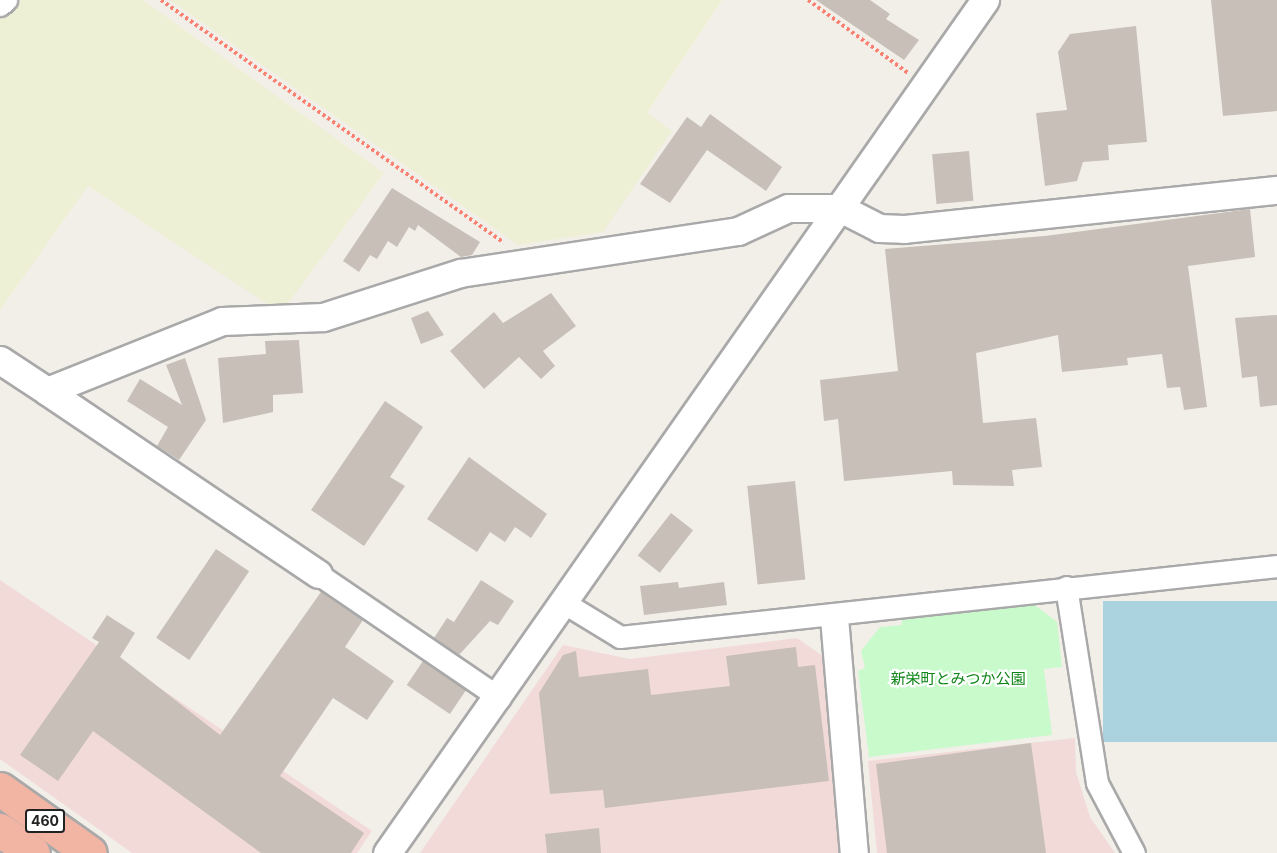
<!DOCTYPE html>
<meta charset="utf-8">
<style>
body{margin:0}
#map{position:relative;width:1277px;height:853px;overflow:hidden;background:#f2efe9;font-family:Inter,"Noto Sans JP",sans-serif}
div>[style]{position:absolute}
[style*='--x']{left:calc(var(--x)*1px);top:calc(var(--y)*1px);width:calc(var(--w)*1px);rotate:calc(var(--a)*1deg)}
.commercial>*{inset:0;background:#f2dad9}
.farmland>*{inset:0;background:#eef0d5}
.park>*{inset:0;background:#c8facc}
.water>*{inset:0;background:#aad3df;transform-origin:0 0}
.building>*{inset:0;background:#c7bfb8;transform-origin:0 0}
.path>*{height:4px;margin-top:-2px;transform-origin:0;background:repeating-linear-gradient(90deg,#fa8072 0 3px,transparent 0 6px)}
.roads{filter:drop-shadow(2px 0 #a9a9a9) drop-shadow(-2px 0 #a9a9a9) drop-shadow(0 2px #a9a9a9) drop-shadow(0 -2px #a9a9a9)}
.minor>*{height:21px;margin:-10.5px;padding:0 10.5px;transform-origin:10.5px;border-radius:10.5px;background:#fff}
.tertiary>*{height:27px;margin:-13.5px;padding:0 13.5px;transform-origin:13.5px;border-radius:13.5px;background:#fff}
.trunk>*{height:33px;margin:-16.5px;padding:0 16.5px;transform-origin:16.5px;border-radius:16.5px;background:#f2b4a3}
span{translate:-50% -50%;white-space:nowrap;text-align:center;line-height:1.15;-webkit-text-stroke:4.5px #fff;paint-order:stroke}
.shield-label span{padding:2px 4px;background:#fff;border:2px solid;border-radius:4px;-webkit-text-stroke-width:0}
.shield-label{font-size:14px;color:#222;font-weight:700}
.park-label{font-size:15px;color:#0c8416}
</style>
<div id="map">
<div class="commercial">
<i style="clip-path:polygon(0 580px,372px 831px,357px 853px,132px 853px,0 759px)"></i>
<i style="clip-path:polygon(797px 638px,824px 657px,844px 853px,420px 853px,563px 645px,630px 659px)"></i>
<i style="clip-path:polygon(1075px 738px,1076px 772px,1090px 817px,1115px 853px,877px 853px,868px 761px)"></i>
</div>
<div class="farmland">
<i style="clip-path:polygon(22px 0,143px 0,384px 173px,281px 313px,88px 186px,0 310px,0 18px)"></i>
<i style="clip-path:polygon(170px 0,722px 0,647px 113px,672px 131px,603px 232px,518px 245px)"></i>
</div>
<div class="park">
<i style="clip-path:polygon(1032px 603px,1057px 622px,1062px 667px,1044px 669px,1052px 735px,869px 757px,858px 671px,865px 668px,861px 651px,880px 627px,902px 625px,901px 618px)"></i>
</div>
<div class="water">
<i style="left:1277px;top:601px;width:141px;height:174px;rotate:90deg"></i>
</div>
<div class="building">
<i style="clip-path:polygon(816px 0,870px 0,890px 14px,886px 19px,919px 40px,904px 60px)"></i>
<i style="clip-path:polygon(1211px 0,1277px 0,1277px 111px,1223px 116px)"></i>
<i style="clip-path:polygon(1136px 26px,1147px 142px,1108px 145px,1109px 160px,1083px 162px,1077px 181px,1045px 186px,1036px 113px,1067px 110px,1058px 52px,1070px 34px)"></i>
<i style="clip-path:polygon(710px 114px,782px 167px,766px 191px,707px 150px,670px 203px,640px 184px,687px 117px,701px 127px)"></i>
<i style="left:969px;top:151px;width:50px;height:37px;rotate:85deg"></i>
<i style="clip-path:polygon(392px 188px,480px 242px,472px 255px,461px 257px,418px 225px,415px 231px,409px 227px,397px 247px,388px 241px,377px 259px,370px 255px,359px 272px,343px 261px)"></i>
<i style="clip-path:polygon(1250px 209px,1255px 257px,1188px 266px,1207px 407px,1184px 410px,1180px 387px,1167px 388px,1162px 354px,1127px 358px,1128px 365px,1062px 372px,1058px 335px,976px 353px,983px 423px,1036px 418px,1042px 467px,1012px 470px,1014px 486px,953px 485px,952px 471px,844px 481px,838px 419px,824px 421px,820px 380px,898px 371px,885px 249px,1045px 236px)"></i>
<i style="clip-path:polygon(551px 293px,576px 326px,543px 351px,555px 366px,541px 379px,519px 357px,484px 389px,450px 351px,494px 312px,503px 323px)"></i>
<i style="clip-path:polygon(428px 311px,444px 335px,421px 344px,411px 318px)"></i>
<i style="clip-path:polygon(1277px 315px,1277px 405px,1260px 407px,1257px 376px,1242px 378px,1235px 318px)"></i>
<i style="clip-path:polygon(299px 340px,303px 393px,273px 395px,273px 412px,223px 423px,218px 358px,266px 354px,265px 341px)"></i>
<i style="clip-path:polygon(185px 358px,206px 420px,179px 460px,157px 446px,168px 427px,127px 401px,140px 379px,182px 405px,166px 365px)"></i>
<i style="clip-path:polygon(385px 401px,423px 427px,390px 477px,405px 486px,364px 546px,311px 510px)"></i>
<i style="clip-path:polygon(469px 457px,547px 514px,531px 538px,515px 527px,505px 542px,490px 532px,477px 552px,427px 519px)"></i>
<i style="left:795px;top:481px;width:99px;height:48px;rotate:84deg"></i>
<i style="left:671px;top:513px;width:28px;height:54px;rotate:38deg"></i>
<i style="left:216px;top:549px;width:40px;height:107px;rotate:34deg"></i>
<i style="clip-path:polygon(481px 580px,514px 601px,498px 625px,490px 621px,459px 655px,434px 638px,447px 618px,454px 622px)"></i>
<i style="clip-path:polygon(678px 582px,679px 588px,724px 582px,727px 605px,644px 615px,640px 586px)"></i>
<i style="clip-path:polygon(321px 592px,363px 620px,345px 647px,394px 681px,367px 720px,333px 698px,280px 776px,364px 833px,351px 853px,261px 853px,93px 731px,58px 781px,20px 755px,99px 642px,92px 638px,107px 615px,135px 633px,120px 657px,220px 735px)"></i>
<i style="clip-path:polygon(796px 647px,798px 667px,815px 665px,829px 781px,605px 808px,603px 790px,550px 794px,539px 693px,563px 655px,576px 651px,579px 677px,648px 669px,651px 695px,730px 686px,726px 656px)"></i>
<i style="left:423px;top:661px;width:52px;height:29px;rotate:34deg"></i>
<i style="clip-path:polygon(1031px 743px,1046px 853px,887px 853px,876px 764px)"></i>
<i style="clip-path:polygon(599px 828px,601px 853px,547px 853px,545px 834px)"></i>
</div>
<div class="path">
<i style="--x:161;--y:0;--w:420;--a:35.3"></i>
<i style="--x:808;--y:0;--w:124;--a:36.1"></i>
</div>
<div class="roads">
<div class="minor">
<i style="--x:0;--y:5;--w:8;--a:-40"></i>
<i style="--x:318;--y:574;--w:220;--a:34.3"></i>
<i style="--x:1066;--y:587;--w:198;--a:81"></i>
<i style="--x:1097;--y:783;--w:79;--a:62.1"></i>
<i style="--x:566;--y:604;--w:63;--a:31.4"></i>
<i style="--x:620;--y:637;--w:661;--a:-6.17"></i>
</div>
<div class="tertiary">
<i style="--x:0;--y:360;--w:56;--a:33.4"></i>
<i style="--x:47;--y:391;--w:188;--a:-21.8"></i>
<i style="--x:222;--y:321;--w:101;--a:-2.3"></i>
<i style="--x:323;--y:317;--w:144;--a:-17.8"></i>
<i style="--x:460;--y:273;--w:281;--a:-8.6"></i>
<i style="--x:738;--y:231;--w:55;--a:-24.7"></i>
<i style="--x:788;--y:208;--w:52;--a:0"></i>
<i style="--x:840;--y:208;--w:44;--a:27.1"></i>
<i style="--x:879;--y:228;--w:25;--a:2"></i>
<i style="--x:904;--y:229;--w:375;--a:-6"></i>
<i style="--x:47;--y:391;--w:327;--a:34"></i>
<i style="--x:834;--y:617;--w:237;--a:85.2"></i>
<i style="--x:387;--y:853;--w:1042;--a:-54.97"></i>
</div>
<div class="trunk">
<i style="--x:0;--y:789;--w:110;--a:35.4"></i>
<i style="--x:0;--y:830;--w:40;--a:34.9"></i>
</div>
</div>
<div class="shield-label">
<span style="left:45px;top:821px">460</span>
</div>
<div class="park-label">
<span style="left:958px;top:679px">新栄町とみつか公園</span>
</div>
</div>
